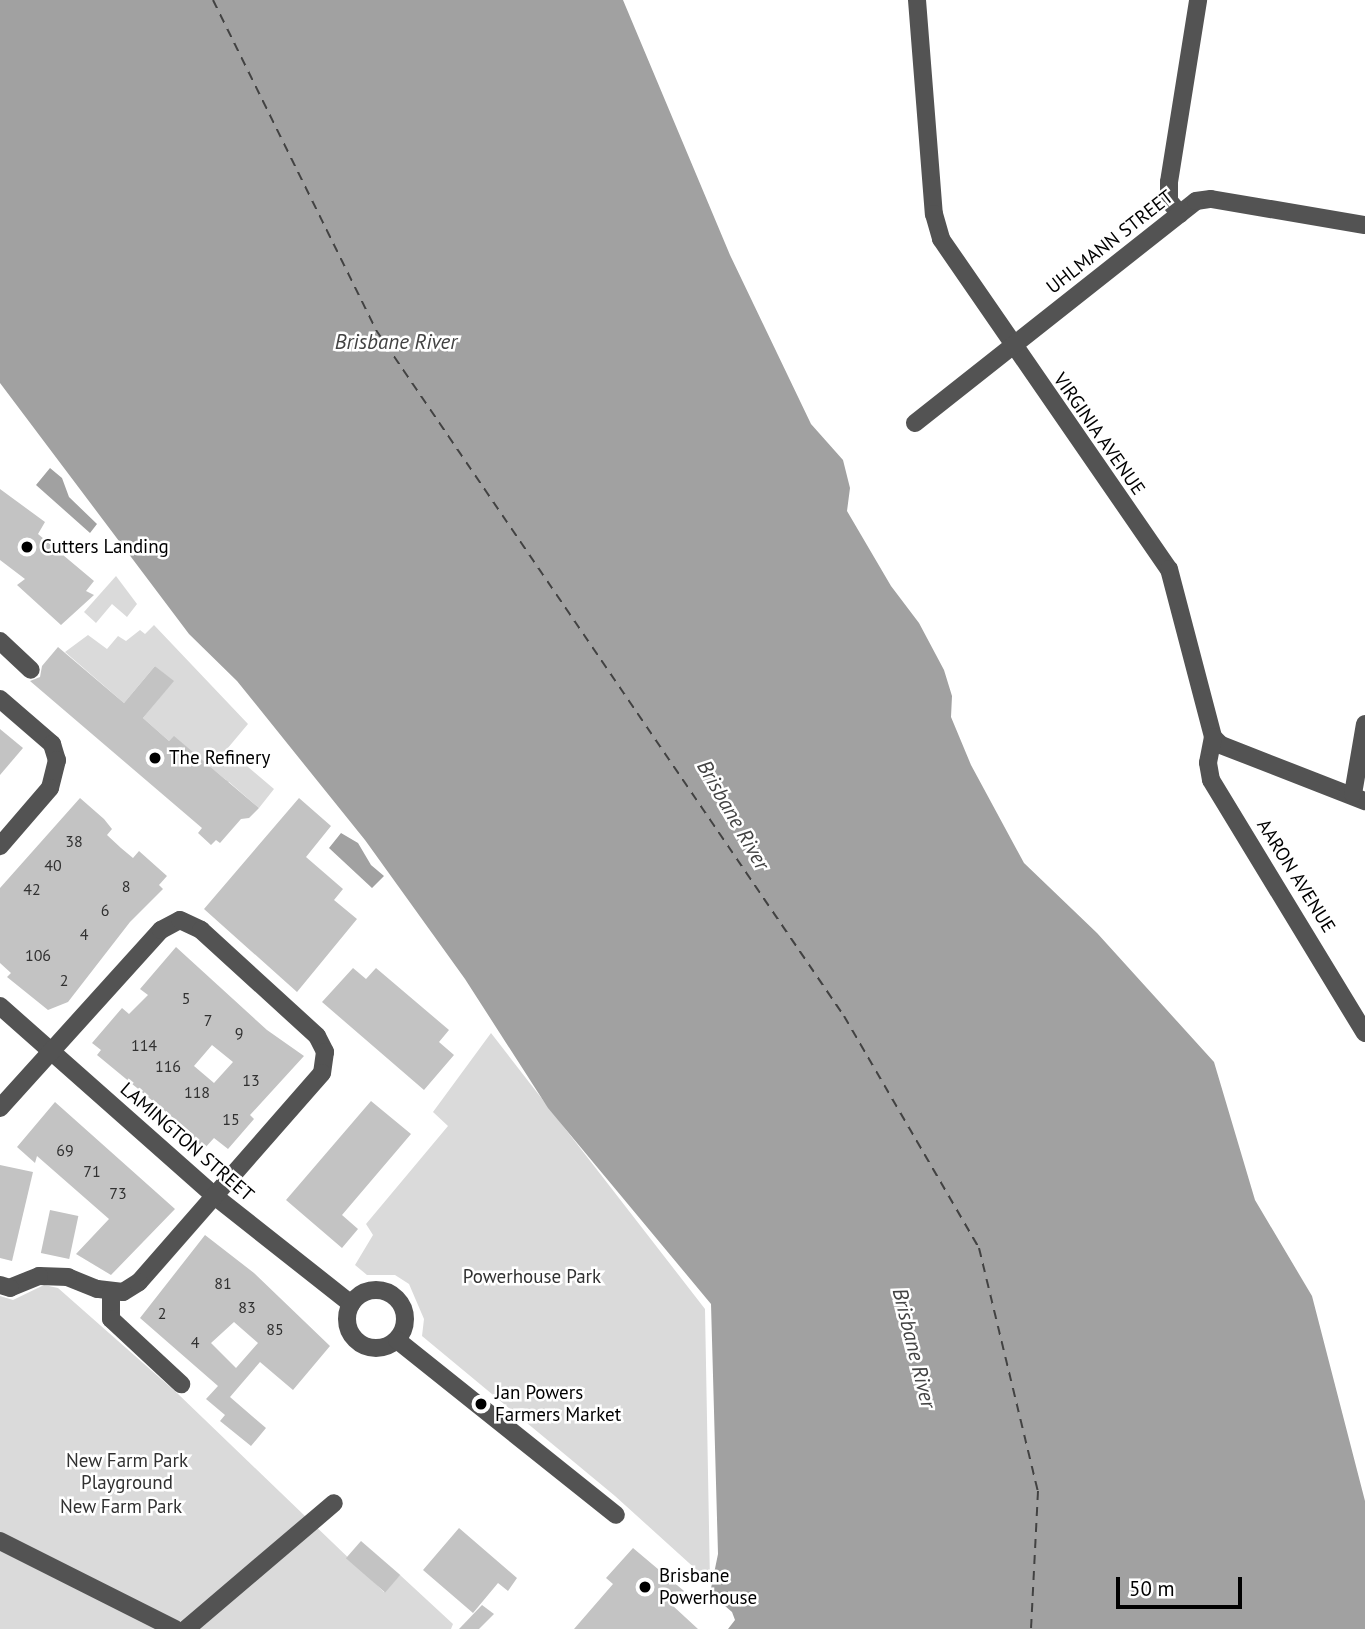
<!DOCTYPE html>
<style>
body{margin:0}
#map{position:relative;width:1365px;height:1629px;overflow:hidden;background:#fff;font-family:"PT Sans",sans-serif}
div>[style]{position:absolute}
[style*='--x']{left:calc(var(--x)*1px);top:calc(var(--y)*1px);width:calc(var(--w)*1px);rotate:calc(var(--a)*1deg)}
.green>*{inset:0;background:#dadada}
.water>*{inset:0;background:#a1a1a1}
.ferry>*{height:2px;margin-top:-1px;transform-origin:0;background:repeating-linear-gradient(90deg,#424242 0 9px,transparent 0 16px)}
.building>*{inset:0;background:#c3c3c3;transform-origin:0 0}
.minor>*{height:18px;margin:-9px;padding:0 9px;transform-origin:9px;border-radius:9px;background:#535353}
.minor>.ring{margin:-9px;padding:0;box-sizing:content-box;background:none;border:18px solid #535353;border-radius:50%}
.dots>*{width:19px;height:19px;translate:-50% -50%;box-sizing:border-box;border:4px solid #fff;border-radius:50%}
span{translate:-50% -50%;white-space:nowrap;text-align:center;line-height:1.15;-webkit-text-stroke:5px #fff;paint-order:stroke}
.number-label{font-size:16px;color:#313131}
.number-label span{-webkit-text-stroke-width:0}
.street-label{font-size:19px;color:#000}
.poi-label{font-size:19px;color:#000}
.left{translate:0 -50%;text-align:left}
.park-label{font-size:19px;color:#313131}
.water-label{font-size:21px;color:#424242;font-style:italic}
.scale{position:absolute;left:1116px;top:1577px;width:126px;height:32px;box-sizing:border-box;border:4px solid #000;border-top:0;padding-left:9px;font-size:21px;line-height:24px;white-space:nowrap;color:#000;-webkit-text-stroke:5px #fff;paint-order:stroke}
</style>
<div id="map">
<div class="green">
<i style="clip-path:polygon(116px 576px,137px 604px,127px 617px,112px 604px,96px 623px,84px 612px)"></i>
<i style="clip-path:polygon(154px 625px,248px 724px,227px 749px,274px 789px,259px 808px,229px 782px,223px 784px,226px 780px,174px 737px,169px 741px,143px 718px,173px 681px,155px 666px,124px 703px,65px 652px,88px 635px,107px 649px,118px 636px,126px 641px,140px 630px,145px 634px)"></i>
<i style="clip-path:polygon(491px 1033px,705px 1309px,710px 1582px,615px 1496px,422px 1336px,424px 1319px,409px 1284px,395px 1275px,367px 1275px,355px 1265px,373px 1235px,366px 1224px,448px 1126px,433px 1112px)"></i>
<i style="clip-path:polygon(44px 1285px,58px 1288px,177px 1393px,384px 1592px,400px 1575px,453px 1624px,451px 1629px,0 1629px,0 1296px,13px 1300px)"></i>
</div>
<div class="water">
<i style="clip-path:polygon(0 0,623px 0,730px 255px,811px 424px,843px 460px,850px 488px,847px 511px,891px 586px,919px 623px,944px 670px,952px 696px,951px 717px,971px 765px,1024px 863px,1097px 933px,1214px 1062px,1255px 1200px,1312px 1296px,1365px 1501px,1365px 1629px,728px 1629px,735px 1620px,732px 1612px,710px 1593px,718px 1554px,711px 1304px,548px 1108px,465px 979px,365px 840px,237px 681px,189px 634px,0 383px)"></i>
<i style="clip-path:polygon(50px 468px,62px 478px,69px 497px,97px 524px,90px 533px,36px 485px)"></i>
<i style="clip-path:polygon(341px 833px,358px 843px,371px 865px,384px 876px,372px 888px,329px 848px)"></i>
</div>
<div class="ferry">
<i style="--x:213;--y:0;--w:368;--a:63.7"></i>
<i style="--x:376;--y:330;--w:830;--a:55.7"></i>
<i style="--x:844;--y:1016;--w:268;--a:59.8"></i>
<i style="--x:979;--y:1248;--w:250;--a:76.4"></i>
<i style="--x:1038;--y:1491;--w:138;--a:92.9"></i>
</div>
<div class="building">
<i style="clip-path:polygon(0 489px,45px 522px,38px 534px,94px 581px,86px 591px,94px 595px,61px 625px,17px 585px,25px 579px,0 560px)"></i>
<i style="clip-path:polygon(58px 647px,124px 703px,155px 666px,174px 681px,143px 718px,169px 741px,174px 736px,259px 808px,249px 818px,241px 819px,220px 843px,216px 840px,211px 845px,198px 833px,202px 828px,30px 681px,40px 677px,42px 666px)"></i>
<i style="clip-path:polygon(0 729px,23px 748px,0 775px)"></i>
<i style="clip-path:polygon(80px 798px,104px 819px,112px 829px,107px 835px,121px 848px,133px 858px,139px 851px,167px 876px,159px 885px,163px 889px,130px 922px,68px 1002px,48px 1010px,7px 977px,11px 973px,0 963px,0 888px)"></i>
<i style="clip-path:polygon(299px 798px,331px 826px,306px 857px,343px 889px,334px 900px,357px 919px,297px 992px,204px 909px)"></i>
<i style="clip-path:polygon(evenodd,176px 947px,267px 1030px,304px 1056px,250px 1115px,254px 1119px,228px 1149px,214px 1138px,204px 1149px,191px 1138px,194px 1135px,97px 1055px,101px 1050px,92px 1043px,122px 1008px,129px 1014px,148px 995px,140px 989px,176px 947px,212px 1045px,233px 1062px,214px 1083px,194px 1066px,212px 1045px)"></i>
<i style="clip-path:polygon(353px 968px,366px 979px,376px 968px,449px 1030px,439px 1042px,454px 1055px,424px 1090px,322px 1002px)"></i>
<i style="clip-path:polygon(371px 1101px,411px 1134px,342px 1215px,358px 1229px,342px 1248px,286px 1200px)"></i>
<i style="clip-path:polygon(55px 1102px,175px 1209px,111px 1275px,76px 1254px,109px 1219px,37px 1156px,35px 1163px,17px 1147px)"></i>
<i style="clip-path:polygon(0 1165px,33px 1172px,12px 1261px,0 1258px)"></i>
<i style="left:50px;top:1210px;width:29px;height:44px;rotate:12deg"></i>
<i style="clip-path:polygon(evenodd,205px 1235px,254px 1273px,330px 1346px,293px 1390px,260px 1362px,230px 1397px,266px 1428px,251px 1446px,220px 1421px,225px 1415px,206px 1399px,218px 1386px,140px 1318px,205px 1235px,234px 1322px,258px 1343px,236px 1368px,211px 1343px,234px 1322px)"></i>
<i style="clip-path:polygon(459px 1528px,517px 1578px,508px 1591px,498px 1583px,473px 1613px,423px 1570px)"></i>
<i style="left:361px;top:1541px;width:52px;height:23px;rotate:41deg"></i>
<i style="clip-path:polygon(633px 1548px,684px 1591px,672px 1605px,698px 1629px,574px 1629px,613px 1584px,606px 1578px)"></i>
<i style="clip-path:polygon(482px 1605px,494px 1614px,479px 1629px,459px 1629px)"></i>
</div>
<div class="minor">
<i style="--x:917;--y:0;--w:215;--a:85.5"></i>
<i style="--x:934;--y:214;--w:26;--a:74"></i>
<i style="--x:941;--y:239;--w:401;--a:55.4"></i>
<i style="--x:1169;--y:569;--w:174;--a:75.3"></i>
<i style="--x:1213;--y:737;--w:11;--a:45"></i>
<i style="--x:1221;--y:745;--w:155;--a:21.3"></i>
<i style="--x:1180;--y:214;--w:17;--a:-130"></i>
<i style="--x:1169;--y:201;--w:19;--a:-90"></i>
<i style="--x:1169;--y:182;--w:184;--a:-80.9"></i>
<i style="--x:915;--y:423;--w:358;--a:-38.3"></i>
<i style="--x:1196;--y:201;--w:15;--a:-8"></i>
<i style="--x:1211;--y:199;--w:156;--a:9.6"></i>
<i style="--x:0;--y:641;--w:42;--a:43.1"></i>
<i style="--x:0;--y:699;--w:69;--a:40.9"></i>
<i style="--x:52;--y:744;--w:17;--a:73"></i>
<i style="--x:57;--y:760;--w:29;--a:104"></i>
<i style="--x:50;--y:788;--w:77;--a:130.8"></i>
<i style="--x:1213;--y:737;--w:26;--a:101"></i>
<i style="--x:1208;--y:763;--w:17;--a:80"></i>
<i style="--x:1211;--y:780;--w:296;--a:58.7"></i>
<i style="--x:1353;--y:794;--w:71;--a:-80.3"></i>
<i style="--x:0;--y:1006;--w:290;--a:41.5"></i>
<i style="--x:217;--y:1198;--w:171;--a:38.3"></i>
<i style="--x:0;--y:1108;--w:240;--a:-47.9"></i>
<i style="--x:161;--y:930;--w:21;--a:-28"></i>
<i style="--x:180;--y:920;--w:23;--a:25"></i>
<i style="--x:201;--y:930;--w:157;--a:42.4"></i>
<i style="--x:317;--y:1036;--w:18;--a:63"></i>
<i style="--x:325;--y:1052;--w:21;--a:98"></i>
<i style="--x:322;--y:1073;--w:278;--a:131.2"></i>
<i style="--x:139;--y:1282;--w:19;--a:148"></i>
<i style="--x:123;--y:1292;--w:26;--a:-173"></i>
<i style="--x:97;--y:1289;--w:31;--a:-158"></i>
<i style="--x:68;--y:1277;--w:29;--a:-178"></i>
<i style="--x:39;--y:1276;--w:31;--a:158"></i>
<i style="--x:10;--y:1288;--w:10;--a:-163"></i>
<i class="ring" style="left:347px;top:1290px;width:40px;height:40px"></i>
<i style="--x:111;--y:1292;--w:27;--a:90"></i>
<i style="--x:111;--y:1319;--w:96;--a:42.9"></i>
<i style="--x:397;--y:1340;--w:280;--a:38.6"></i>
<i style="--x:0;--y:1541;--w:196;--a:26.7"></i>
<i style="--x:186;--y:1629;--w:194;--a:-40.4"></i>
</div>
<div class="dots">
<i style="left:27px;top:547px;background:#000"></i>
<i style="left:155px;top:758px;background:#000"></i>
<i style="left:481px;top:1404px;background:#000"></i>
<i style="left:645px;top:1587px;background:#000"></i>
</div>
<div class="number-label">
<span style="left:74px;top:841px">38</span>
<span style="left:53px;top:865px">40</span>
<span style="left:126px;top:886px">8</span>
<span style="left:32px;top:889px">42</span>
<span style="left:105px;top:910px">6</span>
<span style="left:84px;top:934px">4</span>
<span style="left:38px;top:955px">106</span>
<span style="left:64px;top:980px">2</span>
<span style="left:186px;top:998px">5</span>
<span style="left:208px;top:1020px">7</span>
<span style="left:239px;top:1033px">9</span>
<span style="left:144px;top:1045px">114</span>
<span style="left:168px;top:1066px">116</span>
<span style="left:251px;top:1080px">13</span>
<span style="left:197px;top:1092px">118</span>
<span style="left:231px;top:1119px">15</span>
<span style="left:65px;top:1150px">69</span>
<span style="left:92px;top:1171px">71</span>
<span style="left:118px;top:1193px">73</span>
<span style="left:223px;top:1283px">81</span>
<span style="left:247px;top:1307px">83</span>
<span style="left:162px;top:1313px">2</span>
<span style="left:275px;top:1329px">85</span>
<span style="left:195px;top:1342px">4</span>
</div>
<div class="street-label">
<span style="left:1110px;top:242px;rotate:-38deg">UHLMANN STREET</span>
<span style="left:1099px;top:434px;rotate:55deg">VIRGINIA AVENUE</span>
<span style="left:1296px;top:876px;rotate:58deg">AARON AVENUE</span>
<span style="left:187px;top:1142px;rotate:41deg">LAMINGTON STREET</span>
</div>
<div class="poi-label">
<span class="left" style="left:41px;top:547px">Cutters Landing</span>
<span class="left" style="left:169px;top:758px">The Refinery</span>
<span class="left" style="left:495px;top:1404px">Jan Powers<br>Farmers Market</span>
<span class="left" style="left:659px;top:1587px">Brisbane<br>Powerhouse</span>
</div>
<div class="park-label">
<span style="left:532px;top:1277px">Powerhouse Park</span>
<span style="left:127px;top:1472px">New Farm Park<br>Playground</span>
<span style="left:121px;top:1507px">New Farm Park</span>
</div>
<div class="water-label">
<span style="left:396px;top:342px">Brisbane River</span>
<span style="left:733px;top:815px;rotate:60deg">Brisbane River</span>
<span style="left:914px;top:1348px;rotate:76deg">Brisbane River</span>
</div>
<div class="scale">50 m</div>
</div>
